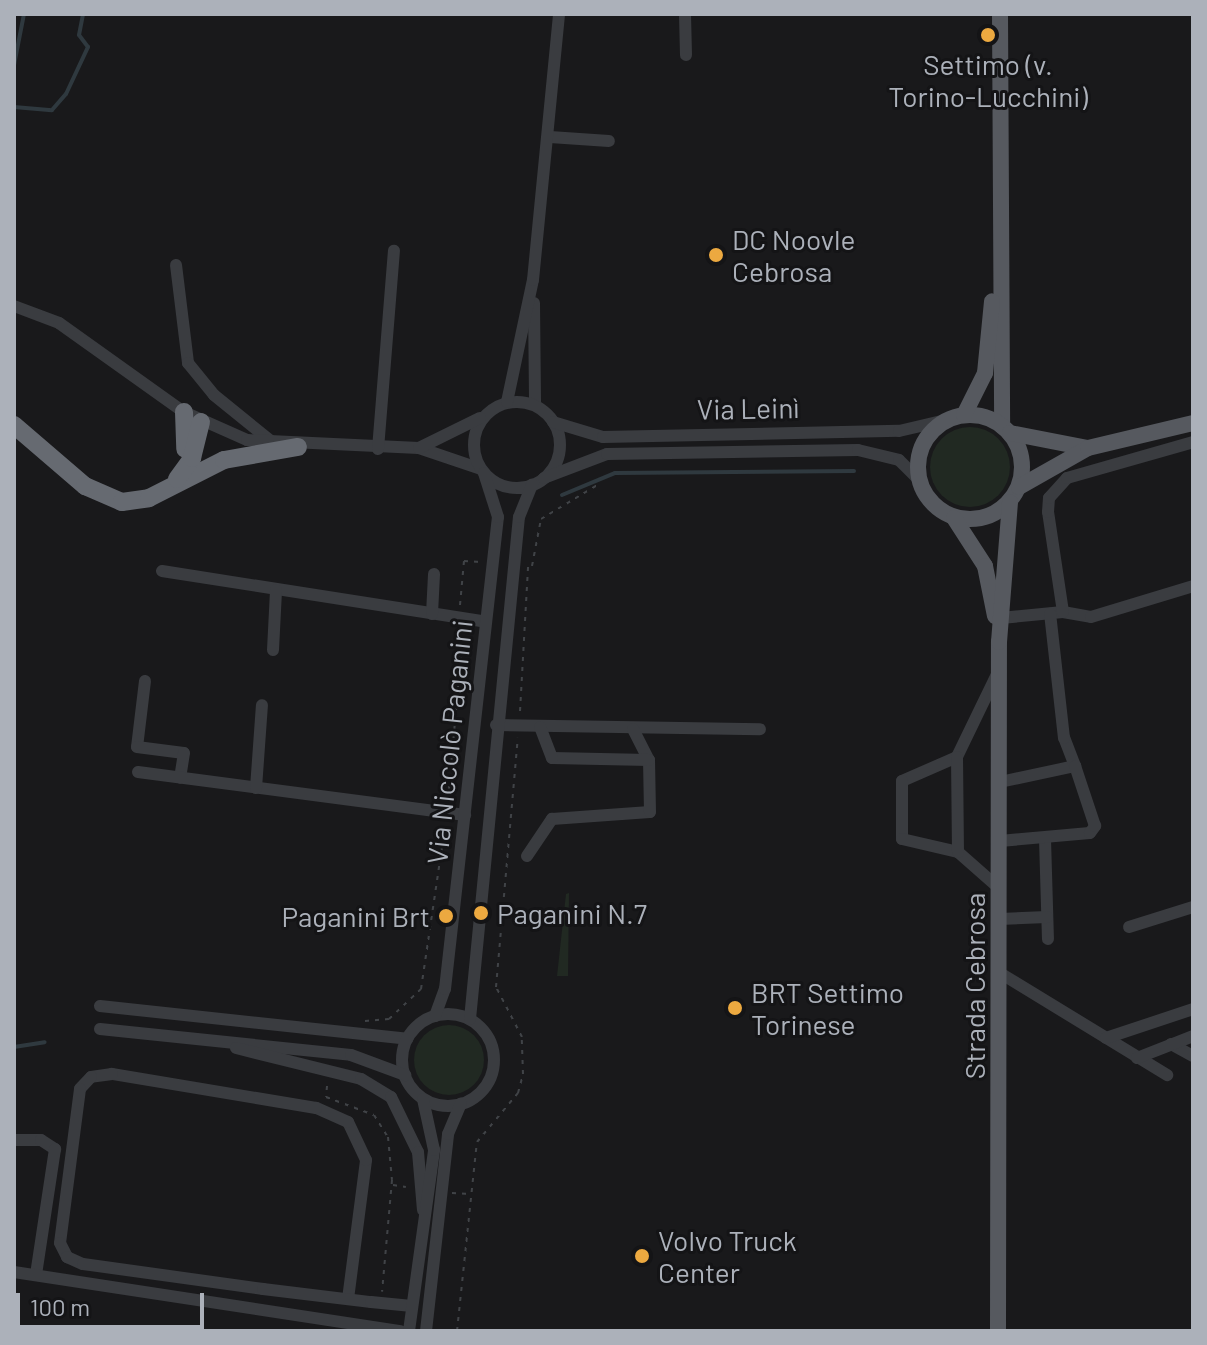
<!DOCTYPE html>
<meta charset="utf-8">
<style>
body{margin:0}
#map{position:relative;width:1207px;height:1345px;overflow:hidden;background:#19191b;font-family:Barlow,sans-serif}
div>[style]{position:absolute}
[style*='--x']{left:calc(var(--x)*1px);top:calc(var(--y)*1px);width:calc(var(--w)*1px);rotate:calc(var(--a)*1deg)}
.green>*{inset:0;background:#212922}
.round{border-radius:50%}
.stream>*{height:4px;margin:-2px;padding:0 2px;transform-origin:2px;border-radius:2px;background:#2f393f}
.path>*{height:2px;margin-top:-1px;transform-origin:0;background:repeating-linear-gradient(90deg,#404347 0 4px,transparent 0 10px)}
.minor>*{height:12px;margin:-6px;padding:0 6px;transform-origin:6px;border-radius:6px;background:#3a3c40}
.minor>.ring{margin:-6px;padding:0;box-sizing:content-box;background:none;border:12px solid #3a3c40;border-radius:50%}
.major>*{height:16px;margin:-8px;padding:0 8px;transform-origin:8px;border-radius:8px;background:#56595f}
.major>.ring{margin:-8px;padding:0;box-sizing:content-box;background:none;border:16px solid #56595f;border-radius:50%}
.highway>*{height:18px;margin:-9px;padding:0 9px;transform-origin:9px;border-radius:9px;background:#666a71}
.dots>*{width:22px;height:22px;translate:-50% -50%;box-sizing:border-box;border:4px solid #141416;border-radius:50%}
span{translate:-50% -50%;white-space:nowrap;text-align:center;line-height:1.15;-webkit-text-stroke:6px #141416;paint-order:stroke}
.poi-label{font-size:28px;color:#acb1ba}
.left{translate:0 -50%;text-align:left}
.right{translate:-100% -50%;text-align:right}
.street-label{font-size:28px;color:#acb1ba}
.frame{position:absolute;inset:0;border:16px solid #acb1ba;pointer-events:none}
.scale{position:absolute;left:16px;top:1293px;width:188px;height:36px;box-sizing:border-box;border:4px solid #acb1ba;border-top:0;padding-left:10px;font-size:24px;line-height:28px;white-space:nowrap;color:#acb1ba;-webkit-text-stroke:6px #141416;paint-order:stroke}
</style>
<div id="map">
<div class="green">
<i class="round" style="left:930px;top:427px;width:80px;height:80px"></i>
<i style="clip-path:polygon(569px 893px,568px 976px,557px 976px,566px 894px)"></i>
<i class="round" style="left:414px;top:1025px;width:70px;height:70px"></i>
</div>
<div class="stream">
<i style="--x:14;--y:65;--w:52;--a:-78.9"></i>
<i style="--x:14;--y:107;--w:38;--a:5"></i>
<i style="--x:52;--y:110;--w:21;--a:-49"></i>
<i style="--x:66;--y:94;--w:52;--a:-64.9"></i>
<i style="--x:88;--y:47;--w:15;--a:-127"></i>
<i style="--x:79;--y:35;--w:21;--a:-79"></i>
<i style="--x:562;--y:495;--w:57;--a:-22.5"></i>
<i style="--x:615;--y:473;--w:239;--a:-0.5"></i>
<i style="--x:14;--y:1047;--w:31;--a:-9"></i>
</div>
<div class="path">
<i style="--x:532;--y:566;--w:48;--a:-79.2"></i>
<i style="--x:541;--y:519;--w:68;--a:-31.1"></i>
<i style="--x:460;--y:605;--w:44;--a:-84.8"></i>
<i style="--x:464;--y:561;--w:17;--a:3"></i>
<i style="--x:520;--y:711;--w:145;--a:-86.8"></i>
<i style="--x:448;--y:800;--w:170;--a:-84.9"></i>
<i style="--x:365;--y:1021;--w:24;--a:-5"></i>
<i style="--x:389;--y:1019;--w:44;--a:-43.2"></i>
<i style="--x:421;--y:989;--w:165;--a:-81.6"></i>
<i style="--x:327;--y:1086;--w:11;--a:95"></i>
<i style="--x:326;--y:1097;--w:51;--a:20.6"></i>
<i style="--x:374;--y:1115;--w:26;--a:58"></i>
<i style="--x:388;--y:1137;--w:43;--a:84.7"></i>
<i style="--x:392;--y:1180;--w:112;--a:95.1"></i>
<i style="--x:393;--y:1185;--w:13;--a:9"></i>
<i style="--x:452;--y:1193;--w:18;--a:3"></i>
<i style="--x:457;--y:1331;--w:190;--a:-84"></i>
<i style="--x:477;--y:1142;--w:64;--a:-50.1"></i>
<i style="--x:518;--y:1093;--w:20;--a:-75"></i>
<i style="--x:523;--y:1074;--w:37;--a:-92"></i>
<i style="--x:522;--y:1037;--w:56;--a:-117.5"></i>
<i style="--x:496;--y:987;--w:250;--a:-85"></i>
</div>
<div class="minor">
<i style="--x:685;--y:14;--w:41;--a:88.6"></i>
<i style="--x:550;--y:137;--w:59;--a:3.9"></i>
<i style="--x:176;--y:265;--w:99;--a:83"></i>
<i style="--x:188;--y:363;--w:41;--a:50.9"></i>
<i style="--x:214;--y:395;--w:75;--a:39"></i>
<i style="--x:534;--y:303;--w:102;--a:89.4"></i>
<i style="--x:14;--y:306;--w:48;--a:20.7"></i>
<i style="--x:59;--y:323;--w:153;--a:35.5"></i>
<i style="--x:184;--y:412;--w:69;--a:24"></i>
<i style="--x:247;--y:440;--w:172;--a:2.7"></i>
<i style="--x:419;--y:448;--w:65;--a:18.7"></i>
<i class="ring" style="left:474px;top:402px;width:74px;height:74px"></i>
<i style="--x:507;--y:402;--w:125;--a:-78"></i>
<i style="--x:533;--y:280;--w:267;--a:-84.4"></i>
<i style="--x:553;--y:422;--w:52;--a:16.7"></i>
<i style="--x:603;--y:437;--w:296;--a:-1.2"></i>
<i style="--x:899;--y:431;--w:48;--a:-13.2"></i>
<i style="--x:419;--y:448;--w:68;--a:-26.2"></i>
<i style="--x:378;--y:449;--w:199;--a:-85.4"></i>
<i style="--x:544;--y:478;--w:67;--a:-20.9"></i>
<i style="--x:607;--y:454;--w:251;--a:-0.9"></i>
<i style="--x:858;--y:450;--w:42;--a:13.7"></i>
<i style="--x:899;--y:460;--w:27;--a:45"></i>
<i style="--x:162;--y:571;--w:328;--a:8.9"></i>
<i style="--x:1063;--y:612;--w:28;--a:10"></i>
<i style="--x:1091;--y:617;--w:107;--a:-16.9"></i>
<i style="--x:432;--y:614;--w:40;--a:-87.1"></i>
<i style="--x:1001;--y:618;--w:62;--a:-5.5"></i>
<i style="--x:1063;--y:612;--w:101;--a:-98.5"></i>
<i style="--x:1048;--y:512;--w:14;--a:-86"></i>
<i style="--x:1049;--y:498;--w:27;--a:-48"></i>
<i style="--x:1067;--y:478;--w:131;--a:-15.9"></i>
<i style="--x:273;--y:650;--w:60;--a:-87.1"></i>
<i style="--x:998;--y:672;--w:94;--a:115.8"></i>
<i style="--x:957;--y:757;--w:60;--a:156.4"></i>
<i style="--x:902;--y:781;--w:58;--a:90"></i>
<i style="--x:902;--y:839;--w:57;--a:13.1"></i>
<i style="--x:958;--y:852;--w:56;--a:41.4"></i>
<i style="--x:145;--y:681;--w:66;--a:96.9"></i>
<i style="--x:137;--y:747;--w:47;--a:7.3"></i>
<i style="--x:184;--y:753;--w:25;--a:99"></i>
<i style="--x:496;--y:725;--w:264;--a:0.9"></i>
<i style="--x:633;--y:729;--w:35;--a:63"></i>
<i style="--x:957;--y:757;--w:95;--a:89.4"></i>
<i style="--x:138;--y:772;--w:330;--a:7.5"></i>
<i style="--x:1000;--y:782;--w:77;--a:-12"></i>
<i style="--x:1075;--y:766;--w:30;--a:-111"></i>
<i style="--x:1064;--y:738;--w:125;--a:-96.4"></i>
<i style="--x:256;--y:788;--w:83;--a:-85.9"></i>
<i style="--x:1045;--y:839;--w:100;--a:88.3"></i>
<i style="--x:1000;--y:841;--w:90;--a:-5.1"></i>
<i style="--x:1090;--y:833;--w:9;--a:-54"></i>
<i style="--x:1095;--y:826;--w:63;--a:-108.4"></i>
<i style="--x:527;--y:856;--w:45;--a:-56"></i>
<i style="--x:552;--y:819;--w:98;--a:-4.1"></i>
<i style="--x:650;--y:812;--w:52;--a:-91.1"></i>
<i style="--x:649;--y:760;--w:97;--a:-178.8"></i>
<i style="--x:552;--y:758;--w:33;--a:-111"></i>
<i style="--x:1000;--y:919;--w:47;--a:-2.4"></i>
<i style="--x:1129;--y:927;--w:67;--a:-17.4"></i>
<i style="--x:1000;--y:973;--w:196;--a:31.4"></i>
<i style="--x:100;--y:1006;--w:309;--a:6.1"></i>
<i class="ring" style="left:402px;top:1014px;width:80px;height:80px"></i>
<i style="--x:435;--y:1016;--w:29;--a:-70"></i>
<i style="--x:445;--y:989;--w:475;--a:-83.6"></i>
<i style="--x:498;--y:517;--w:46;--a:-107.7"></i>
<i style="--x:470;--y:1019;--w:504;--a:-84.43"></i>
<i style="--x:519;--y:517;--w:35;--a:-68"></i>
<i style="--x:100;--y:1029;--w:252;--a:5.9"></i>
<i style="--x:351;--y:1055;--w:58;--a:20.3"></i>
<i style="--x:1106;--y:1038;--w:92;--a:-18.4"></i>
<i style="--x:1171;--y:1044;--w:25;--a:29"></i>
<i style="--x:236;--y:1048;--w:129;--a:13.9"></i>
<i style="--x:361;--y:1079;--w:35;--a:31"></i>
<i style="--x:391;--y:1097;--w:61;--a:63.9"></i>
<i style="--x:418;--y:1152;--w:58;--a:85.1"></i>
<i style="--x:1137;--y:1058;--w:60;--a:-21.4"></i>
<i style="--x:14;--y:1140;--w:27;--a:0"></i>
<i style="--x:41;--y:1140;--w:17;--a:33"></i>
<i style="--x:55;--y:1149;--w:127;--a:98.6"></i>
<i style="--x:14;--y:1272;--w:391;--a:8.7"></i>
<i style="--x:348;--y:1299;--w:140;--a:-82.6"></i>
<i style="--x:366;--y:1160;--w:42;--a:-115.3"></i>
<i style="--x:348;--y:1122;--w:35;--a:-156"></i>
<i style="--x:316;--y:1108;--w:207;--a:-170.5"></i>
<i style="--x:112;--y:1074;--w:21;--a:172"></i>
<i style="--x:91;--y:1077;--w:16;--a:133"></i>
<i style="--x:80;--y:1089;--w:155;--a:97.4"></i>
<i style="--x:60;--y:1243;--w:16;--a:63"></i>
<i style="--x:67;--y:1257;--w:17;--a:24"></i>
<i style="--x:83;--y:1264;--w:182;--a:7.9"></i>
<i style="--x:263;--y:1289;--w:109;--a:6.9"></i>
<i style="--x:371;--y:1302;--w:41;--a:5.6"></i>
<i style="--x:409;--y:1331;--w:183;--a:-82.1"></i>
<i style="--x:434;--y:1150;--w:52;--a:-102.2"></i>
<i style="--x:426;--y:1331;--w:198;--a:-83.6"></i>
<i style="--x:448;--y:1134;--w:33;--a:-67"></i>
</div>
<div class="major">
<i style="--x:1000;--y:14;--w:412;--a:89.7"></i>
<i class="ring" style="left:918px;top:415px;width:88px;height:88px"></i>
<i style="--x:964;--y:415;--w:47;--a:-63.4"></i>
<i style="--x:985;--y:373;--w:72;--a:-84.4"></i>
<i style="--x:1010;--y:433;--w:78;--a:11"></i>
<i style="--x:1019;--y:487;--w:79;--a:-29.5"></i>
<i style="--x:1088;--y:448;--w:108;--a:-13.4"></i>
<i style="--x:954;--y:518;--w:57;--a:57.1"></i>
<i style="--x:985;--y:566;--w:51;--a:78.7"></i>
<i style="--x:998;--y:1331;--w:689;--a:-89.92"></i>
<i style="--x:999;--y:642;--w:140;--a:-85.5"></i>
</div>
<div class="highway">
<i style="--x:184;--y:412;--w:37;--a:88"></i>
<i style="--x:14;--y:425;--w:94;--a:40.7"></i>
<i style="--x:85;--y:486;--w:40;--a:23.4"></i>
<i style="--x:122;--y:502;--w:27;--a:-8"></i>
<i style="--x:149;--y:498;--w:84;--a:-26.9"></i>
<i style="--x:224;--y:460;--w:75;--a:-10"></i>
<i style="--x:177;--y:479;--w:26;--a:-54"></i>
<i style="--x:192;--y:458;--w:37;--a:-76"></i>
</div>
<div class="dots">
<i style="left:988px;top:35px;background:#eca940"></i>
<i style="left:716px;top:255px;background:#eca940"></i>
<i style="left:481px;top:913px;background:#eca940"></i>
<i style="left:446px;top:916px;background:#eca940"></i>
<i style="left:735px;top:1008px;background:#eca940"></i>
<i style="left:642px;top:1256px;background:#eca940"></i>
</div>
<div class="poi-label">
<span style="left:988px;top:80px">Settimo (v.<br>Torino-Lucchini)</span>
<span class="left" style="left:732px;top:255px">DC Noovle<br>Cebrosa</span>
<span class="left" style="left:497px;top:913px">Paganini N.7</span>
<span class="right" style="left:430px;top:916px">Paganini Brt</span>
<span class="left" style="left:751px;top:1008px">BRT Settimo<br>Torinese</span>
<span class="left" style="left:658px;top:1256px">Volvo Truck<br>Center</span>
</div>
<div class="street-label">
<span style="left:748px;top:408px;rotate:-1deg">Via Leinì</span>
<span style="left:449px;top:742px;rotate:-84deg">Via Niccolò Paganini</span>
<span style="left:974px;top:986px;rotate:-90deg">Strada Cebrosa</span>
</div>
<div class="frame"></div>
<div class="scale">100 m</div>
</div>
